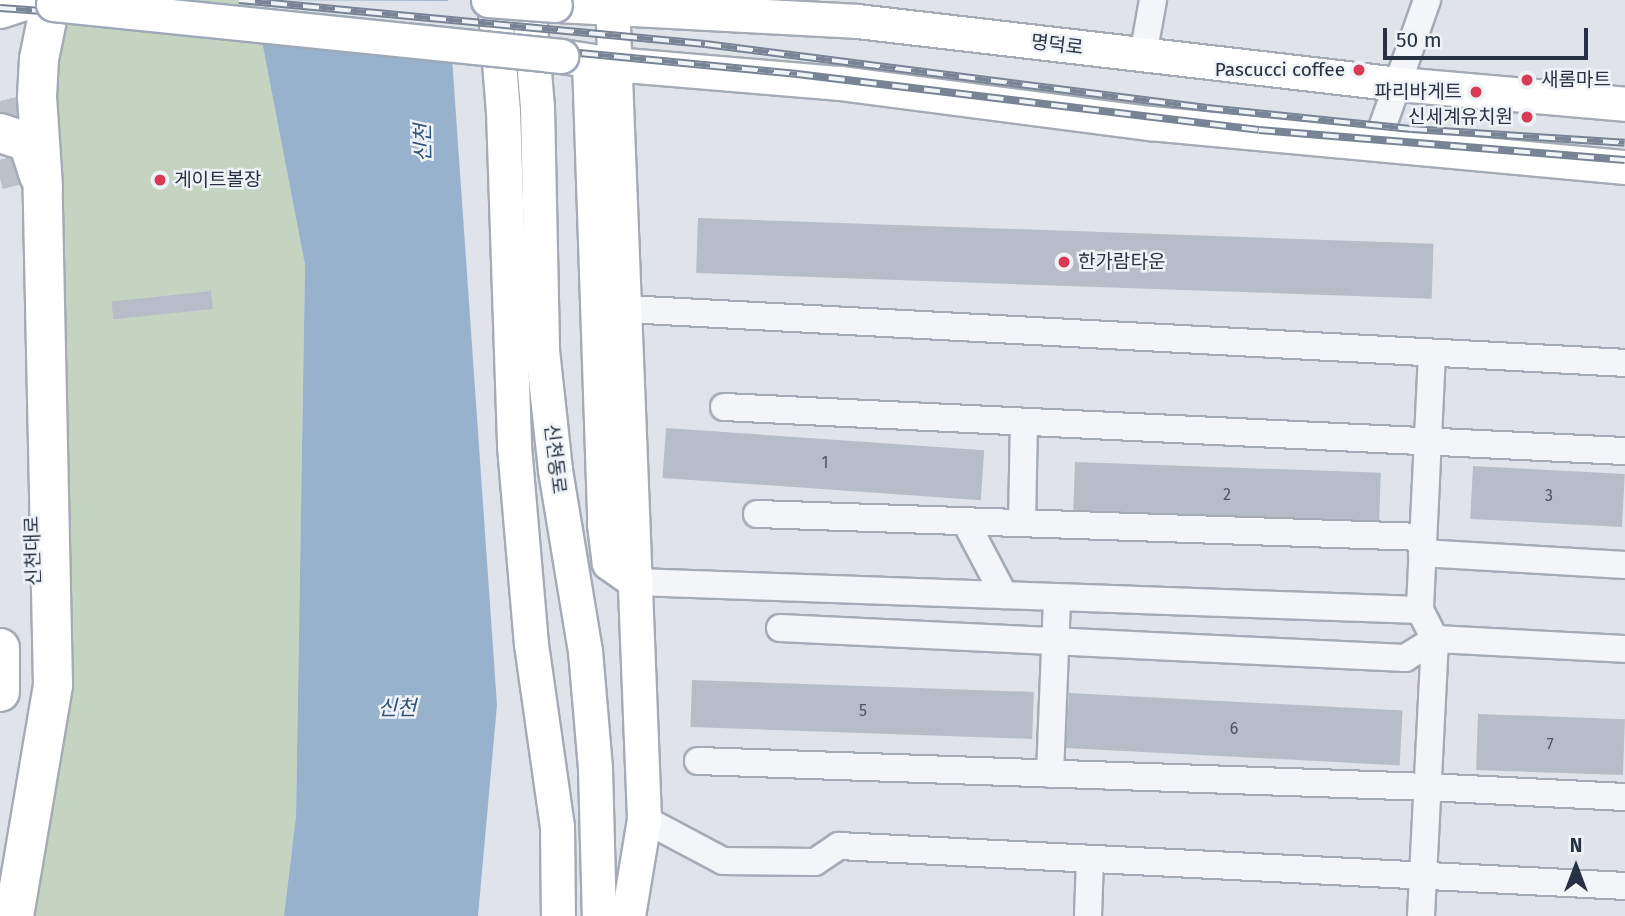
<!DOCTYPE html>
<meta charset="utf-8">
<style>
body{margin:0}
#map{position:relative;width:1625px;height:916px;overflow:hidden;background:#e0e4ea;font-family:"Fira Sans","Noto Sans KR",sans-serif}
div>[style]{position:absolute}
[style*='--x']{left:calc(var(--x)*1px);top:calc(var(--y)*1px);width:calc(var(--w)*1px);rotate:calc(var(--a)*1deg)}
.green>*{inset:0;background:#c5d4c0}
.water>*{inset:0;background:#98b2cd}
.pier>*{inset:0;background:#e0e4ea}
.building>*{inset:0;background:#b6bdc8;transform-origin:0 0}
.highway-tunnel>*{height:38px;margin-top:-19px;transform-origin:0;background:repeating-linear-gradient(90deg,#bbc0c9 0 38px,transparent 0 57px)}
.roads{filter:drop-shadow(2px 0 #a5abb5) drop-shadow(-2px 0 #a5abb5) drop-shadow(0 2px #a5abb5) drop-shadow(0 -2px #a5abb5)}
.minor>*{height:26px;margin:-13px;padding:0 13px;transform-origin:13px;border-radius:13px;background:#f3f5f8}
.major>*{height:33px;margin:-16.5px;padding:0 16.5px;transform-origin:16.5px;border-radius:16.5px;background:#fff}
.highway>*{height:38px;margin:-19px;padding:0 19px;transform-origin:19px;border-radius:19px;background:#fff}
.rail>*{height:8px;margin-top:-4px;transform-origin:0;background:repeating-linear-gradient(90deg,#eff3f7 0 16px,#788395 0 32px);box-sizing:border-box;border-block:2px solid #788395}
.bridges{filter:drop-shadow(2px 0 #9ea8b7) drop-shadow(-2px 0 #9ea8b7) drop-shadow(0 2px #9ea8b7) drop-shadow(0 -2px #9ea8b7)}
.major-bridge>*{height:33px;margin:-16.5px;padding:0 16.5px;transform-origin:16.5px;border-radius:16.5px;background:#fff}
.dots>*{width:19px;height:19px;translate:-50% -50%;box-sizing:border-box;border:4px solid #eff3f7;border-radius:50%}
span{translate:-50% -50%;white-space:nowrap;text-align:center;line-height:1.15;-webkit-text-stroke:5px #eff3f7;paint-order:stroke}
.number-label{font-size:16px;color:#4b5464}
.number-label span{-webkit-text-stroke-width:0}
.street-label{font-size:19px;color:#273143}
.poi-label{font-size:19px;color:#273143}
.right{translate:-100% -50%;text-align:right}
.left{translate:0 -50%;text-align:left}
.water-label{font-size:21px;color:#2e517a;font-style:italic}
.north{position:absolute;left:1541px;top:832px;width:70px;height:70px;-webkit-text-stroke:5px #eff3f7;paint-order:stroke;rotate:0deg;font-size:19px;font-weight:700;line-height:28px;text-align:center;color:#273143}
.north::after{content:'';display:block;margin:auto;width:24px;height:32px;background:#273143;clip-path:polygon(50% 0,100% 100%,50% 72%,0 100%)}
.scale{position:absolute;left:1383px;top:28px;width:205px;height:32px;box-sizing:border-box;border:4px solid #273143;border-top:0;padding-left:9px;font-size:21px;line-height:24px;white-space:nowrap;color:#273143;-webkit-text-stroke:5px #eff3f7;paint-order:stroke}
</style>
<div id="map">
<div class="green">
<i style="clip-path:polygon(51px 0,254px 0,305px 265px,296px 816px,284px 916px,14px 916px,53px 685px)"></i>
</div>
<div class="water">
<i style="clip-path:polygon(254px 0,448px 0,497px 705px,478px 916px,284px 916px,296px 816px,305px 265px)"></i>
</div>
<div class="pier">
<i style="clip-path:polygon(251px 0,452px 1px,454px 34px,254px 19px)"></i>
</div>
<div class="building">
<i style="left:698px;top:218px;width:736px;height:55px;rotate:2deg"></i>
<i style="left:211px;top:291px;width:18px;height:100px;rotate:84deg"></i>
<i style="left:666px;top:428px;width:319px;height:50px;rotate:4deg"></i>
<i style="left:1075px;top:462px;width:306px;height:56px;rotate:2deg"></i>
<i style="left:1473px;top:466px;width:152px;height:53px;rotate:3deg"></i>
<i style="left:692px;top:680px;width:342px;height:47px;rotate:2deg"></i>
<i style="left:1069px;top:693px;width:334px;height:55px;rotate:3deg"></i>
<i style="left:1478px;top:714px;width:147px;height:56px;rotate:2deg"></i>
</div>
<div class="highway-tunnel">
<i style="--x:0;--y:101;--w:86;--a:75.8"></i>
</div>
<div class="roads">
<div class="minor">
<i style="--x:1143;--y:56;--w:57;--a:-79.9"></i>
<i style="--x:1376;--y:145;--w:154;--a:-70.6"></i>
<i style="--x:626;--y:309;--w:1000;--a:3.09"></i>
<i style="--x:1432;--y:353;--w:257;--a:92.7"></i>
<i style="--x:1420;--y:610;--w:33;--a:63"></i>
<i style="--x:1435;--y:639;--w:190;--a:3"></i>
<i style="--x:724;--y:407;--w:902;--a:2.8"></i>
<i style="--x:757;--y:514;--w:666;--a:1.98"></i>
<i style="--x:965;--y:521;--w:84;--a:62.2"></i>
<i style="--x:1022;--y:523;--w:100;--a:-88.9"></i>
<i style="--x:1422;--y:553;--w:203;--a:3.4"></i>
<i style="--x:636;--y:582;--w:784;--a:2.05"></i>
<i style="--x:780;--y:628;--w:626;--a:2.75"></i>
<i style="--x:1405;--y:658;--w:36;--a:-32"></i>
<i style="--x:698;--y:761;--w:729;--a:2.04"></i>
<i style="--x:1427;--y:787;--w:198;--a:2.9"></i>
<i style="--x:1050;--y:774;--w:177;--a:-87.7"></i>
<i style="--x:644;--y:819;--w:89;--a:28"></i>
<i style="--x:723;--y:861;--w:92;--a:0.6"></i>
<i style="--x:815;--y:862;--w:29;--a:-34"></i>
<i style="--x:839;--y:846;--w:787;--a:2.91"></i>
<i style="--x:1088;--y:916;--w:57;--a:-88"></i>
<i style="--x:1421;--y:916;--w:277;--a:-87.1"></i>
</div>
<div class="major">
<i style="--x:494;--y:0;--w:111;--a:85.4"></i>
<i style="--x:503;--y:111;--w:335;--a:88.1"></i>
<i style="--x:514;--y:446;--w:199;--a:85.1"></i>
<i style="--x:531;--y:644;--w:184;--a:81.9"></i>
<i style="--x:557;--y:826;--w:90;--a:89.4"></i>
<i style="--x:528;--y:0;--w:107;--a:85.2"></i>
<i style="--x:537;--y:107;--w:243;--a:88.8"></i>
<i style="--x:542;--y:350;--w:121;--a:83.8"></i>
<i style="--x:555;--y:470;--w:183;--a:80.6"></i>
<i style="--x:585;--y:651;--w:117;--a:85.1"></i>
<i style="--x:595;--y:768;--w:148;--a:88.5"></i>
<i style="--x:612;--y:0;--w:820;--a:87.76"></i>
<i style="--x:644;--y:819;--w:98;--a:99.4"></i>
<i style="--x:555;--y:5;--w:302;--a:3"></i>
<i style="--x:857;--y:21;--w:545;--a:6.64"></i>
<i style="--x:1398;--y:84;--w:228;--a:5"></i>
<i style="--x:561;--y:56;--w:53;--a:8.7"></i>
<i style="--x:613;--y:64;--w:228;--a:4.8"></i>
<i style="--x:840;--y:83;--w:313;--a:7.4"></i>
<i style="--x:1150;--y:123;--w:477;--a:5.3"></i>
<i style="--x:589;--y:61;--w:463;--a:88.1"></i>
<i style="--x:604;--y:524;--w:39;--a:83"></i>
<i style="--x:609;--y:563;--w:33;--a:35"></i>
</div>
<div class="highway">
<i style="--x:0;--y:9;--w:26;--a:-18"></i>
<i style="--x:0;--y:133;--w:29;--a:18"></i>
<i style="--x:28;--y:142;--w:35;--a:72"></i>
<i style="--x:0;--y:648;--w:44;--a:90"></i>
<i style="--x:14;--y:916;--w:234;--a:-80.4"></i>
<i style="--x:53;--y:685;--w:498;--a:-91.2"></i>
<i style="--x:43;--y:187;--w:90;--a:-93.8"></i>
<i style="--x:37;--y:97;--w:38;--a:-87"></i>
<i style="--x:39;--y:59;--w:60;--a:-78.5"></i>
</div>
</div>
<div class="rail">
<i style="--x:239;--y:0;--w:468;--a:5.4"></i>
<i style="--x:705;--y:44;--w:506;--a:7.27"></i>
<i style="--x:1207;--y:108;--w:205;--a:5.9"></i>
<i style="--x:1411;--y:129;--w:214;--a:3.7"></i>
<i style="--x:0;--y:8;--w:456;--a:4.1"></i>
<i style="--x:455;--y:41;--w:344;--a:5.5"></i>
<i style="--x:797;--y:74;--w:465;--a:6.9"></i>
<i style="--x:1259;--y:130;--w:367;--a:4.7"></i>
</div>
<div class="bridges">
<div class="major-bridge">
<i style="--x:488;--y:0;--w:67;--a:4.3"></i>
<i style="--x:53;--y:4;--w:511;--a:5.84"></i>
</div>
</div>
<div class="dots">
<i style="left:1359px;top:70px;background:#d93b55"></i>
<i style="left:1527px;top:80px;background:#d93b55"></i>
<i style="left:1476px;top:92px;background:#d93b55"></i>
<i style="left:1527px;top:117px;background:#d93b55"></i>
<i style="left:160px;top:180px;background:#d93b55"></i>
<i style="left:1064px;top:262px;background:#d93b55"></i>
</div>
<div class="number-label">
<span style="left:825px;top:463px">1</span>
<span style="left:1227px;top:495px">2</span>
<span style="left:1549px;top:496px">3</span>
<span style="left:863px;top:711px">5</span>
<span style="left:1234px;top:729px">6</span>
<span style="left:1550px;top:745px">7</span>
</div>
<div class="street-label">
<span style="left:1057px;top:45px;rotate:7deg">명덕로</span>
<span style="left:555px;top:459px;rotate:83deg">신천동로</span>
<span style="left:33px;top:551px;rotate:-92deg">신천대로</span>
</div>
<div class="poi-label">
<span class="right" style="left:1345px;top:70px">Pascucci coffee</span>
<span class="left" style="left:1541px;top:80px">새롬마트</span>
<span class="right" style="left:1462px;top:92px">파리바게트</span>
<span class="right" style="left:1513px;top:117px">신세계유치원</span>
<span class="left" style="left:174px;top:180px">게이트볼장</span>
<span class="left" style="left:1078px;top:262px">한가람타운</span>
</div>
<div class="water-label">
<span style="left:423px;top:143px;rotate:-91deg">신천</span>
<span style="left:397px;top:708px">신천</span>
</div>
<div class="north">N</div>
<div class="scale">50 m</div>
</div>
